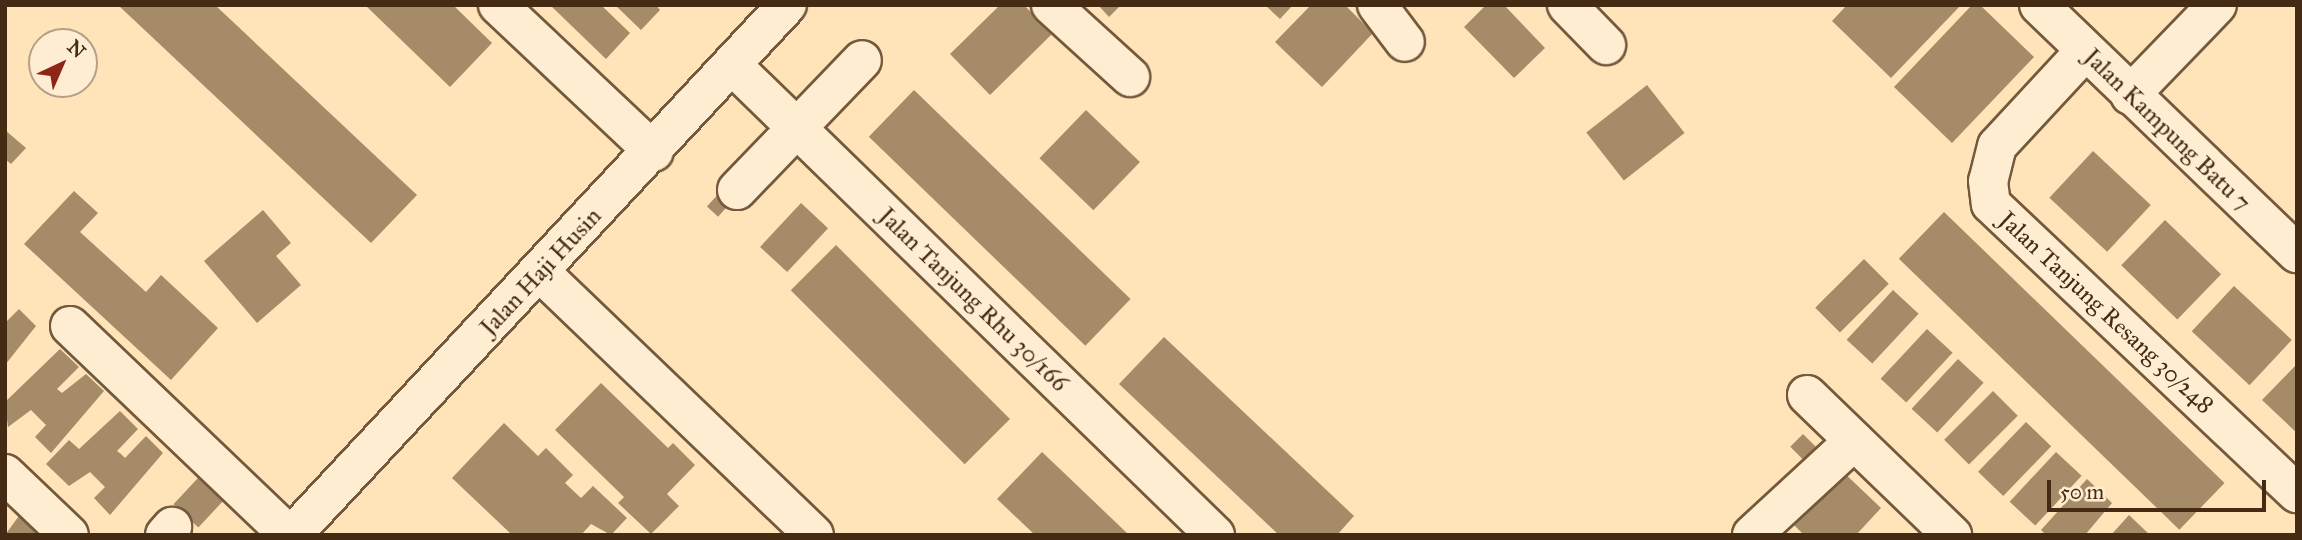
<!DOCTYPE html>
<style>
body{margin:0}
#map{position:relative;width:2302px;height:540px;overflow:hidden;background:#ffe3b9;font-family:"IM FELL Great Primer",serif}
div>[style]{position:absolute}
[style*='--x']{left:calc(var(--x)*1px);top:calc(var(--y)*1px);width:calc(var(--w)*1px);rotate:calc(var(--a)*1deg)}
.building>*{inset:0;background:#a68b69;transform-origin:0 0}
.roads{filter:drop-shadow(2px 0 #74593c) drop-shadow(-2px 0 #74593c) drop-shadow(0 2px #74593c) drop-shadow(0 -2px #74593c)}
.minor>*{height:38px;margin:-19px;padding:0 19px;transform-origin:19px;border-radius:19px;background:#ffedd2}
span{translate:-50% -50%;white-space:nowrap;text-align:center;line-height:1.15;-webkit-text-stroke:5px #ffedd2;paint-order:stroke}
.street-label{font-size:24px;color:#452b13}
.frame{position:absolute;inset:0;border:7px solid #452b13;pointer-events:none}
.north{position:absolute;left:28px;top:28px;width:70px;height:70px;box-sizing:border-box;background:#ffedd2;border:2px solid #b59f86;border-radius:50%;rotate:44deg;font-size:19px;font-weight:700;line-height:28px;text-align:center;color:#452b13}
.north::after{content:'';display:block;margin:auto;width:24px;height:32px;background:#8f2418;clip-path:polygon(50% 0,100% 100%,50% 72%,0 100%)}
.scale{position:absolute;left:2047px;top:480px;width:219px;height:32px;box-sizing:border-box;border:4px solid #452b13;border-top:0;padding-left:9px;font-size:21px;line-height:24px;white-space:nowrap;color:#452b13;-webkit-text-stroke:5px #ffedd2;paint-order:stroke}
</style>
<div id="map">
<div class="building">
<i style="clip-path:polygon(118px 5px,215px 5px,417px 195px,371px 243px)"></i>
<i style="clip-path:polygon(365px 5px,453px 5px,492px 43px,450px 87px)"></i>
<i style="clip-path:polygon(550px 5px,601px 5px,630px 33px,606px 59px)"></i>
<i style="clip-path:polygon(615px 5px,656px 5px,660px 10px,641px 30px)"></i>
<i style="clip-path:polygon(1000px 5px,1024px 5px,1052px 34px,990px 95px,950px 54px)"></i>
<i style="clip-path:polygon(1098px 5px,1121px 5px,1109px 17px)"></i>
<i style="clip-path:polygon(1265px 5px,1293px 5px,1280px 19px)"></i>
<i style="clip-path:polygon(1311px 5px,1345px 5px,1373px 33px,1322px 87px,1275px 42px)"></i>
<i style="clip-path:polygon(1486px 5px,1504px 5px,1545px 48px,1514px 78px,1464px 27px)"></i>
<i style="clip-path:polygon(1847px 5px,1961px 5px,1891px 78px,1832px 21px)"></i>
<i style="clip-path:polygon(1972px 5px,1980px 5px,2034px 57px,1952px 143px,1894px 87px)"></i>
<i style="left:1647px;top:85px;width:61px;height:77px;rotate:52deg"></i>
<i style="left:914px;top:90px;width:301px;height:65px;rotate:44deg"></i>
<i style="left:1086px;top:110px;width:75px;height:67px;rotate:44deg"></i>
<i style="clip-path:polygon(5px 130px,26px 148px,11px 164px,5px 159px)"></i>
<i style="left:2093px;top:151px;width:79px;height:64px;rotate:43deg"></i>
<i style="clip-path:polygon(74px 191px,98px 213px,80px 232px,146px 292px,161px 275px,218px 328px,171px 380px,24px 244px)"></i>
<i style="left:721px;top:191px;width:15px;height:21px;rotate:42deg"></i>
<i style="left:801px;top:203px;width:37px;height:60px;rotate:43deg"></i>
<i style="clip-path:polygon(263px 210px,291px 243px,276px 256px,301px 285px,257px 323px,204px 261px)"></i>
<i style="left:1944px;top:212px;width:390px;height:65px;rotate:44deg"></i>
<i style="left:2165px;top:220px;width:78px;height:63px;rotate:44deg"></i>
<i style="left:836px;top:245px;width:246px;height:64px;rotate:45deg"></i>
<i style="left:1864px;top:259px;width:35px;height:69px;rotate:45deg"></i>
<i style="left:2234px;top:286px;width:79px;height:62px;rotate:43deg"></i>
<i style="left:1893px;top:290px;width:35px;height:68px;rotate:43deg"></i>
<i style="clip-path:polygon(19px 309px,36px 326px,5px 365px,5px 323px)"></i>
<i style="left:1927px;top:329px;width:35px;height:68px;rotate:43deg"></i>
<i style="clip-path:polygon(1164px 337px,1354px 516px,1337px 535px,1279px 535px,1119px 384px)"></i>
<i style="clip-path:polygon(60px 349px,79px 367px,57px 389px,62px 393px,86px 374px,104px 391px,51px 453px,35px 437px,46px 425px,31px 410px,8px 427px,5px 402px)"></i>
<i style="left:1958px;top:359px;width:35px;height:68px;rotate:43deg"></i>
<i style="clip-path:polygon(2297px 364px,2297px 433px,2262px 400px)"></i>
<i style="clip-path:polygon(601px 383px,668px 448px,673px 443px,695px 465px,667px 494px,679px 506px,651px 534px,618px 503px,624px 497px,555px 430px)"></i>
<i style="left:1993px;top:391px;width:35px;height:69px;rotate:45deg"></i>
<i style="clip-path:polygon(120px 411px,138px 429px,117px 451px,121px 454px,125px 458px,146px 436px,163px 453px,110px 515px,94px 498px,105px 487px,90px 472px,69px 486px,46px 464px,69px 440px,79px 449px)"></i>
<i style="left:2026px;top:422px;width:35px;height:69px;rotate:44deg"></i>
<i style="clip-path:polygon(504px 423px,538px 456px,546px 448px,573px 475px,565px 483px,581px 498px,593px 486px,627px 518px,611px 535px,591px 524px,581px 535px,512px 535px,452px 478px)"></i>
<i style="left:1803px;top:434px;width:18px;height:18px;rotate:45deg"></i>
<i style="clip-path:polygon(1042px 452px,1061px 470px,1129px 535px,1035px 535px,997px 499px)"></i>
<i style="left:2056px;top:452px;width:35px;height:68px;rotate:43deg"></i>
<i style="clip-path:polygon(1840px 469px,1881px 508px,1856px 535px,1804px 535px,1790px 521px)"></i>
<i style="left:198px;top:478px;width:34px;height:36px;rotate:43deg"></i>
<i style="clip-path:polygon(2087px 479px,2112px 503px,2085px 535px,2046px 535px,2041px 530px)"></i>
<i style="clip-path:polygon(24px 509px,46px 535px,5px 535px)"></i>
<i style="clip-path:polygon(2129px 515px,2150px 535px,2111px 535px)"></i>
</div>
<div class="roads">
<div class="minor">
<i style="--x:498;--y:5;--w:214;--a:43.3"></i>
<i style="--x:1051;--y:5;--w:107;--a:42.3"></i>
<i style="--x:1377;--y:5;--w:46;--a:52.9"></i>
<i style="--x:1567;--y:5;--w:56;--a:45.7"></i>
<i style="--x:2039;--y:5;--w:358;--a:43.9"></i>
<i style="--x:2085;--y:51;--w:129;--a:132.8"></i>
<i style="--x:1997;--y:146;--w:36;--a:104"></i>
<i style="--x:1988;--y:181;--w:23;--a:83"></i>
<i style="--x:1991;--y:204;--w:421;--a:43.4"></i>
<i style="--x:732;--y:65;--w:674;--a:44.22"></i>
<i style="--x:2130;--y:95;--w:125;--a:-46"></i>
<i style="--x:737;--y:190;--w:180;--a:-46.1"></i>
<i style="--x:541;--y:273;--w:378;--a:43.8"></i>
<i style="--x:70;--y:326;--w:303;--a:43.7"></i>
<i style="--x:1807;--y:395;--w:202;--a:44"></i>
<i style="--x:5;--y:474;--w:88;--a:43.6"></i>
<i style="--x:165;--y:535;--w:11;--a:-49"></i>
<i style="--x:292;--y:535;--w:725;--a:-46.96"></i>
<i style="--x:1752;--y:535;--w:139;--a:-42.7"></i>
</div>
</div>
<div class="street-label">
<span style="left:2167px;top:130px;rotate:44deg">Jalan Kampung Batu 7</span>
<span style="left:541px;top:272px;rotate:-47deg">Jalan Haji Husin</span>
<span style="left:973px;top:300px;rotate:44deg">Jalan Tanjung Rhu 30/166</span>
<span style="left:2106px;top:313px;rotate:43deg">Jalan Tanjung Resang 30/248</span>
</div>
<div class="frame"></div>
<div class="north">N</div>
<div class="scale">50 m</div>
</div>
